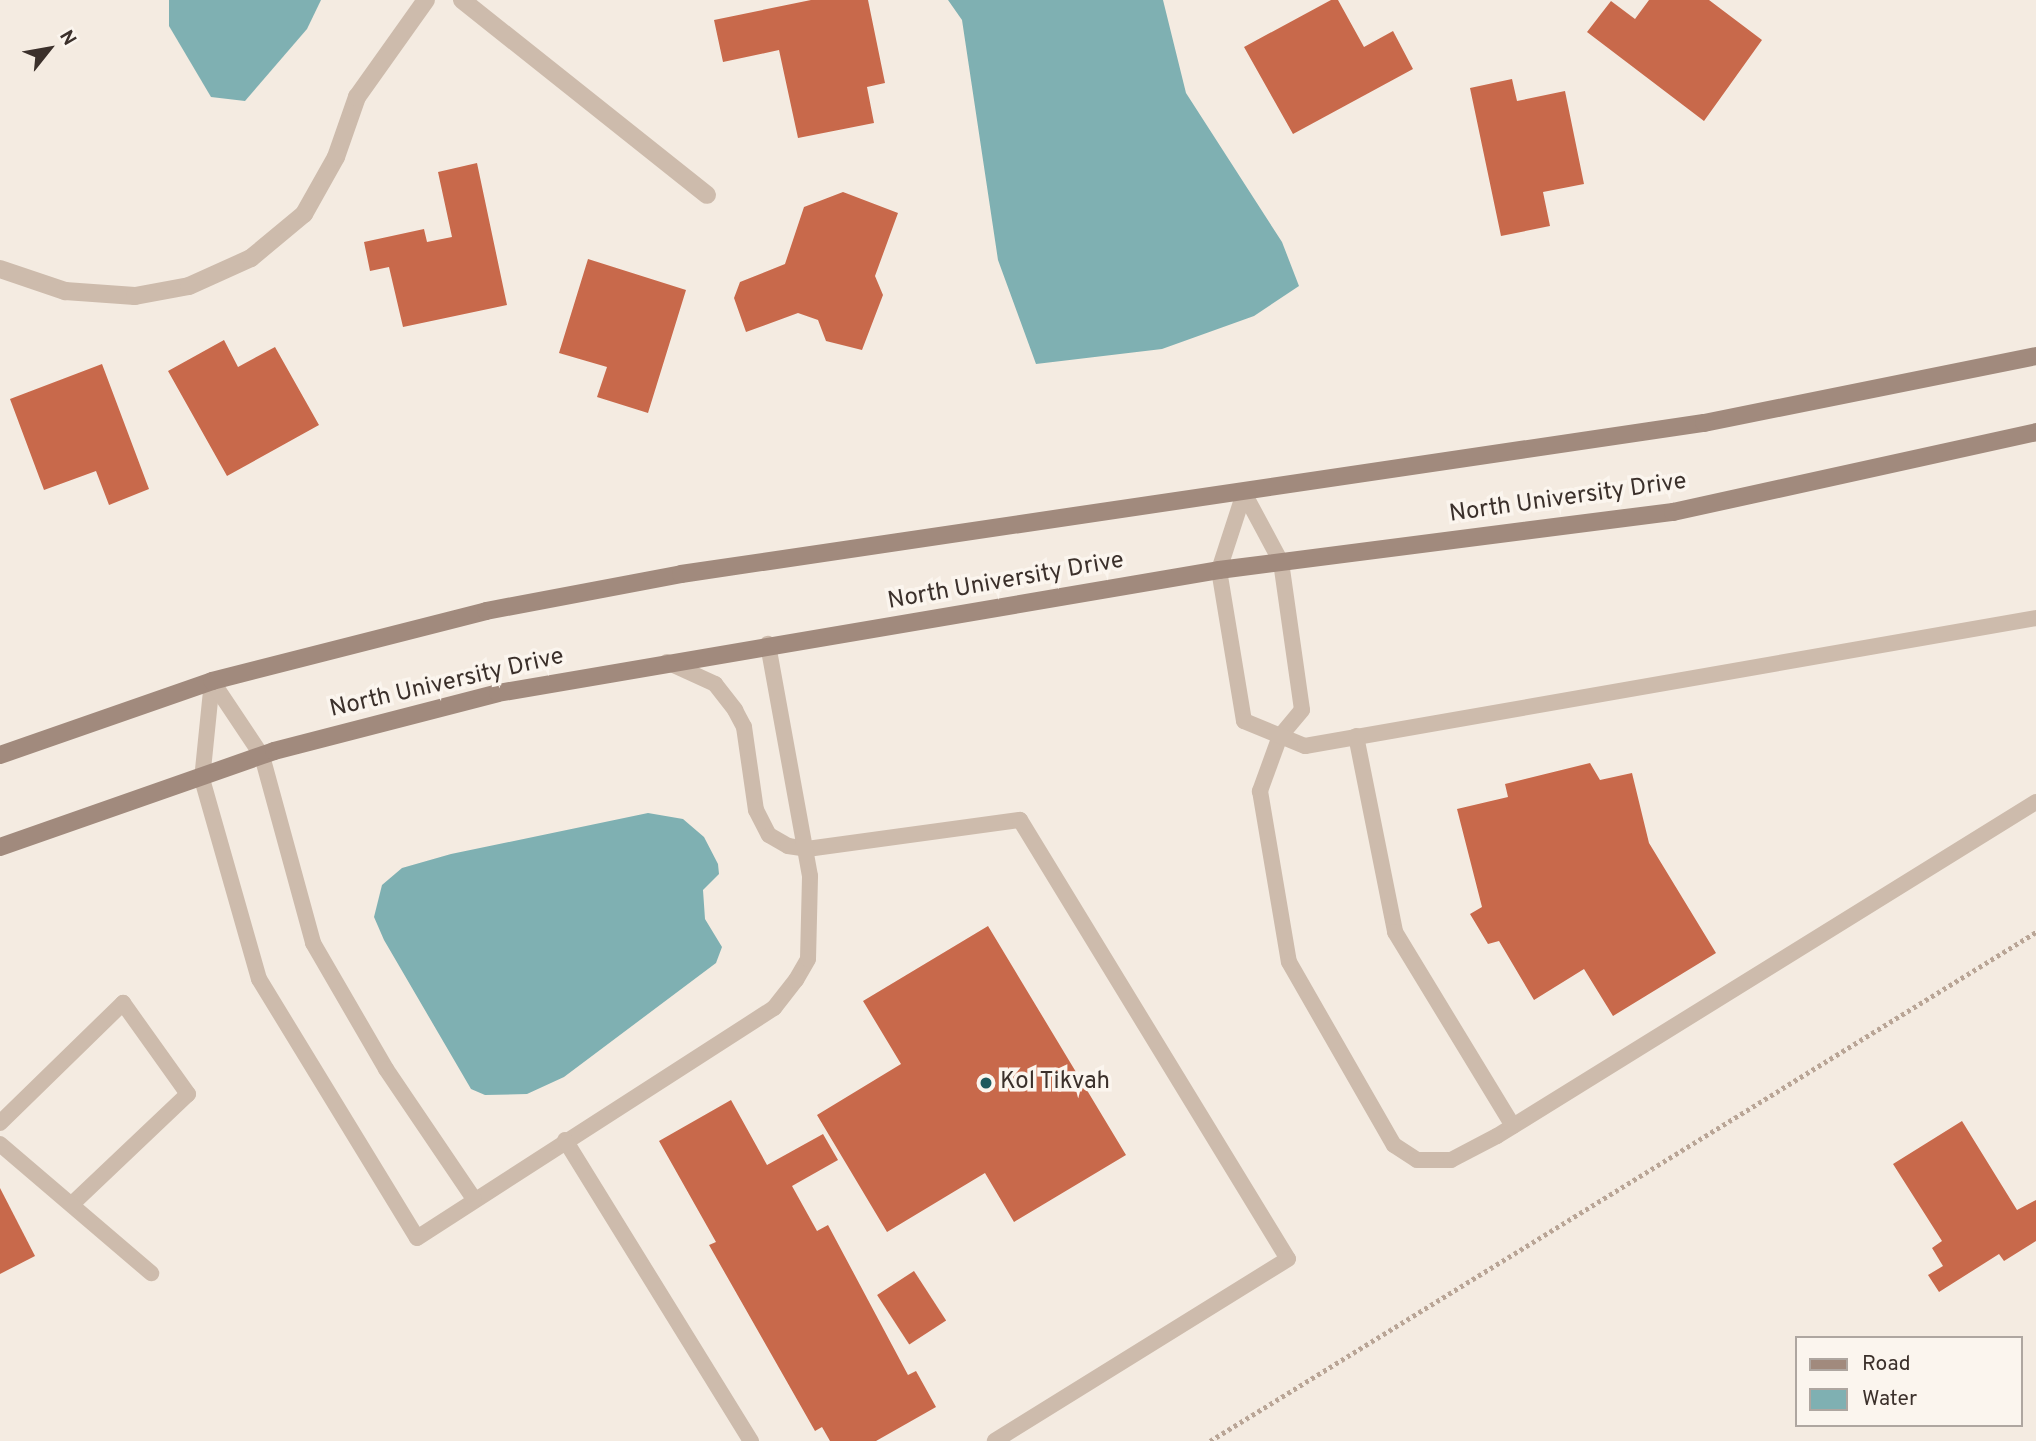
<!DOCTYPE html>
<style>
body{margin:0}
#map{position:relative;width:2036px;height:1441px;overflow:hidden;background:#f4ebe1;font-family:Overpass,sans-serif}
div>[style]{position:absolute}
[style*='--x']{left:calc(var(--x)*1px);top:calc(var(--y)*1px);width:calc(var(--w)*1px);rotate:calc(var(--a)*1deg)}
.water>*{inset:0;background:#7fb0b2}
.building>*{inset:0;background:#c8694b;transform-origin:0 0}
.path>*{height:4.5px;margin-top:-2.25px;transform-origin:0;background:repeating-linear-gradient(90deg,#b9a596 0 3.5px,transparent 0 7px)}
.service>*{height:16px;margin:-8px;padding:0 8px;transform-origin:8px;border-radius:8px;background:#cdbbac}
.minor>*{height:18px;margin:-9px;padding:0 9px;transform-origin:9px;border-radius:9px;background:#cdbbac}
.secondary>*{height:18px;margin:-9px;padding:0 9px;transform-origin:9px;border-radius:9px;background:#a18a7d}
.dots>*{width:19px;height:19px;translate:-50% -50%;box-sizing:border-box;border:4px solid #fbf5ee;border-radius:50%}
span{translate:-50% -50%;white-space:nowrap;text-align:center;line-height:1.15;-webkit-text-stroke:7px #fbf5ee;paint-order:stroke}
.street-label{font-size:24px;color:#3b302b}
.poi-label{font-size:24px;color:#3b302b}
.left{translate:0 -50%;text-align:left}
.legend{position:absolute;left:1795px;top:1336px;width:228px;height:91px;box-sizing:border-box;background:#fbf5ee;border:2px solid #aea6a0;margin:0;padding:9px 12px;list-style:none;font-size:21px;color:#3b302b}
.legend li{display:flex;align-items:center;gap:14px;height:35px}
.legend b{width:35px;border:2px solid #aea6a0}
.north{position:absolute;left:14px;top:14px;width:70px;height:70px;-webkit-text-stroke:5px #fbf5ee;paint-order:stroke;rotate:59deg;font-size:19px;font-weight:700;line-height:28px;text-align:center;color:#3b302b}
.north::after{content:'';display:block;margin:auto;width:24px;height:32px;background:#3b302b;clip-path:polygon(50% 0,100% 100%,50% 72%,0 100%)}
</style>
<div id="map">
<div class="water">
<i style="clip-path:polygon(169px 0,321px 0,307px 29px,245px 101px,211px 97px,169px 26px)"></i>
<i style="clip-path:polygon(948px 0,1163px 0,1186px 93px,1282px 242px,1299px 286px,1254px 316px,1162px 349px,1036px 364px,998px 260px,962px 20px)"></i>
<i style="clip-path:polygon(648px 813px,683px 819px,704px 837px,718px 864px,719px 874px,703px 890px,705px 919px,722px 947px,716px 963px,564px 1077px,527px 1094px,485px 1095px,471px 1089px,384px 940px,374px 917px,382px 885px,402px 868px,451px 854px)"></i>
</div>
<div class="building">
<i style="clip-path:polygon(811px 0,868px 0,885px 83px,867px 87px,874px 123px,798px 138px,779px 50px,723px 62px,714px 20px)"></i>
<i style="clip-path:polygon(1331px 0,1338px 0,1364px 47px,1393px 31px,1413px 69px,1293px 134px,1244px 47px)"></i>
<i style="clip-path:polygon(1649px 0,1709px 0,1762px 40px,1704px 121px,1587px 32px,1611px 1px,1635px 19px)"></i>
<i style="clip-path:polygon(1512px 79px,1517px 101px,1565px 91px,1584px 184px,1543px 192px,1550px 226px,1501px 236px,1470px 88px)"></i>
<i style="clip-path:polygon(477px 163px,507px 305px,403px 327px,389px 267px,370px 271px,364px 242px,424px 229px,427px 242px,452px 237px,438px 172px)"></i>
<i style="clip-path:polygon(843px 192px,898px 213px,875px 276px,883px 295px,862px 350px,826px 341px,818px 320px,798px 313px,746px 332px,734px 298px,740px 282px,785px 264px,804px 207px)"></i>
<i style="clip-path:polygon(588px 259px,686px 290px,648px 413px,597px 397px,607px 367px,559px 353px)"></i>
<i style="clip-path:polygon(224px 340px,238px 367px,275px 347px,319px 425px,227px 476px,168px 371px)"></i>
<i style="clip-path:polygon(102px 364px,149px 489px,109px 505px,96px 471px,44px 490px,10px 399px)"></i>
<i style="clip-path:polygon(1590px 763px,1600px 780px,1632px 773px,1649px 843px,1716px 953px,1613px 1016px,1584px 969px,1534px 1000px,1499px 941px,1488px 944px,1470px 914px,1482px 907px,1457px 809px,1508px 797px,1505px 784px)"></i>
<i style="clip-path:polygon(988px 926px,1126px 1155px,1014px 1222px,985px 1173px,887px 1232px,817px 1115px,901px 1064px,863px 1001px)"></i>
<i style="clip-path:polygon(731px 1100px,767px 1165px,823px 1134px,838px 1160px,792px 1186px,817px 1231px,828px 1225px,908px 1375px,916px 1371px,936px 1407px,876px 1441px,830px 1441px,822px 1427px,815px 1431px,709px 1245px,716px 1242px,659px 1141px)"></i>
<i style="clip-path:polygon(1962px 1121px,2017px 1210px,2036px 1200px,2036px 1241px,2004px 1261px,1999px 1254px,1939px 1292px,1928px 1275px,1943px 1266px,1932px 1248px,1942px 1241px,1893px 1164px)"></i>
<i style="clip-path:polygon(0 1188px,35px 1256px,0 1274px)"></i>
<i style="left:914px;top:1271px;width:59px;height:44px;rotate:57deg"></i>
</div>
<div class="path">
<i style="--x:1210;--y:1441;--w:970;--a:-31.64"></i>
</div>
<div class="service">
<i style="--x:1244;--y:493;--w:78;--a:61.8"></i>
<i style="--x:1281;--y:562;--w:149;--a:81.9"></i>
<i style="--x:1302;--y:710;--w:34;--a:130"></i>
<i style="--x:1280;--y:736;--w:59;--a:110"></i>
<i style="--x:1260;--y:791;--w:173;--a:80.4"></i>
<i style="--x:1289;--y:962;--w:211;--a:60.2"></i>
<i style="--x:1394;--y:1145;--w:27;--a:33"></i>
<i style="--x:1417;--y:1160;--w:34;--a:0"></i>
<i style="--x:1451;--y:1160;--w:52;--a:-27.6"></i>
<i style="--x:1497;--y:1136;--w:634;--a:-31.79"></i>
<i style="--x:1244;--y:493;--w:81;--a:108"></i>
<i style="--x:1219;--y:570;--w:153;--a:80.6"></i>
<i style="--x:1244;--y:721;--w:66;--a:22.3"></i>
<i style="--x:1305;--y:746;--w:742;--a:-9.93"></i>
<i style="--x:667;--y:662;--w:53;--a:24.6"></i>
<i style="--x:715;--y:684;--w:33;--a:52"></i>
<i style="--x:735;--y:710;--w:19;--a:62"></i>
<i style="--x:744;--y:727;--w:84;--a:81.8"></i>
<i style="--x:756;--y:810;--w:28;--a:63"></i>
<i style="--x:769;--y:835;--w:22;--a:30"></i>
<i style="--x:788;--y:846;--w:19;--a:9"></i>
<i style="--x:807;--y:849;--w:215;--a:-7.8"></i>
<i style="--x:1020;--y:820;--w:514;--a:58.6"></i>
<i style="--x:1288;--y:1259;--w:345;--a:148.2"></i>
<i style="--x:212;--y:681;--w:99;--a:95.8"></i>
<i style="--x:202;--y:779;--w:208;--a:74.1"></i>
<i style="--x:259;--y:979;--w:303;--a:58.6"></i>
<i style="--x:417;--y:1238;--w:425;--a:-32.8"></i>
<i style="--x:774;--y:1008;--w:36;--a:-52"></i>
<i style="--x:796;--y:980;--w:24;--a:-60"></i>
<i style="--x:808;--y:959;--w:83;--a:-88.6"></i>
<i style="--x:810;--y:876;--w:236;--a:-100.3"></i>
<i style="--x:212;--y:681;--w:90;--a:56.3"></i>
<i style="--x:262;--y:756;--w:194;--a:74.7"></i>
<i style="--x:313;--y:943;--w:146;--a:59.9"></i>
<i style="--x:386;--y:1069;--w:157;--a:55.9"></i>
<i style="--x:1356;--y:736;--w:200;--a:78.7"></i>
<i style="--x:1395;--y:932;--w:227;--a:58.7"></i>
<i style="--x:0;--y:1123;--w:172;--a:-44.3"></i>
<i style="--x:123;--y:1003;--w:112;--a:54.5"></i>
<i style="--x:188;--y:1094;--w:160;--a:136.5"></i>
<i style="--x:565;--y:1140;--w:354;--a:58.3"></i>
<i style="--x:0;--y:1144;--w:199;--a:40.5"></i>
</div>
<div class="minor">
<i style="--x:462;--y:0;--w:313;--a:38.5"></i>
<i style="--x:0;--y:269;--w:69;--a:18.7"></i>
<i style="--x:65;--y:291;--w:70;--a:4.1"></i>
<i style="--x:135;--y:296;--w:55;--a:-10.5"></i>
<i style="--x:189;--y:286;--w:68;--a:-24.3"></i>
<i style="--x:251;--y:258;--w:69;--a:-39.7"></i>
<i style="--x:304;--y:214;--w:65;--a:-60.7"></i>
<i style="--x:336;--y:157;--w:64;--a:-70.7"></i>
<i style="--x:357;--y:97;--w:119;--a:-54.6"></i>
</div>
<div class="secondary">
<i style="--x:0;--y:755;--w:225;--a:-19.2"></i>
<i style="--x:212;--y:681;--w:283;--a:-14.3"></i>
<i style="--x:486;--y:611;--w:198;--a:-10.7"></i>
<i style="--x:681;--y:574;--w:1034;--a:-8.4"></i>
<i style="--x:1704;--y:423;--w:339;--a:-11.4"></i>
<i style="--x:0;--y:847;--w:290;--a:-19.3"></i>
<i style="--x:274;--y:751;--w:231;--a:-14.5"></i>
<i style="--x:498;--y:693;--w:731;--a:-9.68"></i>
<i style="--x:1219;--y:570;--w:458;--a:-7.3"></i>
<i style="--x:1673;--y:512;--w:372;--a:-12.4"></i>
</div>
<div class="dots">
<i style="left:986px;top:1083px;background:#1f5a5e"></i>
</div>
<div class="street-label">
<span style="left:1568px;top:499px;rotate:-8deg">North University Drive</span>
<span style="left:1006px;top:582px;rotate:-10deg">North University Drive</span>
<span style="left:447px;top:684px;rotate:-13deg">North University Drive</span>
</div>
<div class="poi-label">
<span class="left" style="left:1000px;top:1083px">Kol Tikvah</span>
</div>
<ul class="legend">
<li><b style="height:9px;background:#a18a7d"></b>Road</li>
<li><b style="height:19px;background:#7fb0b2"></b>Water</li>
</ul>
<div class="north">N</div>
</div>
